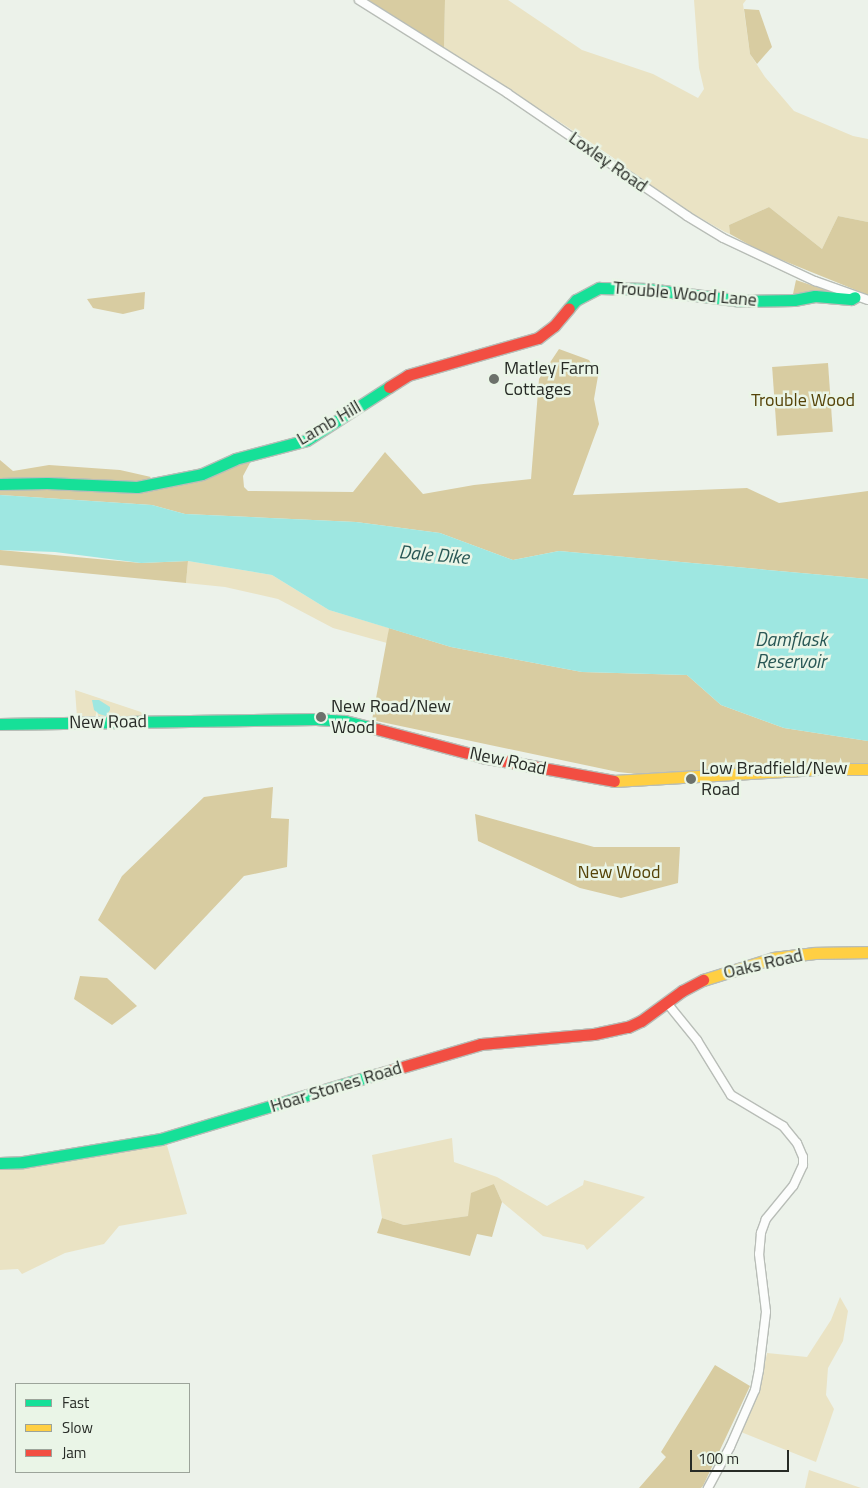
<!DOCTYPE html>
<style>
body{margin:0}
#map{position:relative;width:868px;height:1488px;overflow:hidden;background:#ecf2ea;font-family:"Titillium Web",sans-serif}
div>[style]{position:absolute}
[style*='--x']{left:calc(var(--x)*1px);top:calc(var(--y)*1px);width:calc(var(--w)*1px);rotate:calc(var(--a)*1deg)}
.green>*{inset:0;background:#eae3c4}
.forest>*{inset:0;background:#d8cca1;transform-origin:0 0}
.water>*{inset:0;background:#9ee7e1}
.roads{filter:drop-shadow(1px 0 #b8bdb7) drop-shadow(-1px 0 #b8bdb7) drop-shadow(0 1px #b8bdb7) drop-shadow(0 -1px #b8bdb7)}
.street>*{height:8px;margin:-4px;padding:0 4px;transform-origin:4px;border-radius:4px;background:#fcfdfc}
.fast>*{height:11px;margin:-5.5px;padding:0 5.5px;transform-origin:5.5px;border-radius:5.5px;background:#16e098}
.slow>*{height:11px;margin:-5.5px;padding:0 5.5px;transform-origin:5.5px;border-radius:5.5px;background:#ffcf43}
.jam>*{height:11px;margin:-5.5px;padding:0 5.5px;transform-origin:5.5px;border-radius:5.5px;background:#f24e42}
.dots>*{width:14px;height:14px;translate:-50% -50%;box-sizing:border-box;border:2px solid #eaf5e7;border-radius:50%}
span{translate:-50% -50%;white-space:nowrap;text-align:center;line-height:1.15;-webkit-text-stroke:5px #eaf5e7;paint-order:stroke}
.street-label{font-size:18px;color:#272b26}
.poi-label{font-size:18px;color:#272b26}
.left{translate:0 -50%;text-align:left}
.park-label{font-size:18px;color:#554308}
.water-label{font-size:19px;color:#295755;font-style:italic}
.legend{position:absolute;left:15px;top:1383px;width:175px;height:90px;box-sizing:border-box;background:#eaf5e7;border:1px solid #9ca49a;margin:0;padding:6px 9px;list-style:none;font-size:15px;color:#272b26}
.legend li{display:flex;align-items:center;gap:10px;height:25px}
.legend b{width:25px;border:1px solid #9ca49a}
.scale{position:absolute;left:690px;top:1450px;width:99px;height:22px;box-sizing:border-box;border:2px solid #272b26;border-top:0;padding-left:6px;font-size:15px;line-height:18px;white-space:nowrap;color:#272b26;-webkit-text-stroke:4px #eaf5e7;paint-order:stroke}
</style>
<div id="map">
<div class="green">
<i style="clip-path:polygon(445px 0,508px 0,582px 50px,653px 74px,698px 98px,704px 89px,699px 68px,694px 0,746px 0,743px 4px,750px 54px,765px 77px,794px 111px,853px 136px,868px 139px,868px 222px,838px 216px,822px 249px,769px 207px,729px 225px,730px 234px,725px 232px,653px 191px,612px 157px,566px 126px,444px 48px)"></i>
<i style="clip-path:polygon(188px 561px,272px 575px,329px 610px,389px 628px,387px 643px,333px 628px,278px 599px,225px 587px,186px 583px)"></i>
<i style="clip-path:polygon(75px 690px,141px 712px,145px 716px,77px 717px)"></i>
<i style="clip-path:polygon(452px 1138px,454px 1162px,497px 1177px,547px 1206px,583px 1185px,584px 1180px,645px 1197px,587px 1250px,584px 1245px,543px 1236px,502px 1202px,494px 1184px,468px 1216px,404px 1225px,382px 1218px,372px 1155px)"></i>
<i style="clip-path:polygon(166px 1142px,187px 1214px,119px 1226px,104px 1244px,65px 1253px,22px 1274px,18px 1269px,0 1270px,0 1167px)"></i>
<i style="clip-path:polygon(840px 1297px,848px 1311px,843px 1341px,828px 1368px,826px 1395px,834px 1409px,816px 1462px,741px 1432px,759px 1391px,767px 1353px,807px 1357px,831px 1320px)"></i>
<i style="clip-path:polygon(809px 1470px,861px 1488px,805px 1488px)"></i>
</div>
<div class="forest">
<i style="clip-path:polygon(368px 0,445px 0,444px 48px)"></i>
<i style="clip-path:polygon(744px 9px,759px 10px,772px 47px,757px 64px,750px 54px)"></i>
<i style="clip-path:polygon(769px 207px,822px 249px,838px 216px,868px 222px,868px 295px,762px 252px,730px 234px,729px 225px)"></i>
<i style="clip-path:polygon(796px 280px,835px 293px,793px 294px)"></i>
<i style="clip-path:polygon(145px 292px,144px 309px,123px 314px,93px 308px,87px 299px)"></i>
<i style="clip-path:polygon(559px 349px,589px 360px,598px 376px,594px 399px,599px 424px,573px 495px,747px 488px,779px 503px,868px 491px,868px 579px,559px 551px,513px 560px,440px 533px,356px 522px,185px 514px,152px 505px,0 495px,0 487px,137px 491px,165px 487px,203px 480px,237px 464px,251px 461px,243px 476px,244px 487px,248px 491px,353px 492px,385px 452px,423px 494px,474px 485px,531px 479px,539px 379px)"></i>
<i style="left:828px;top:363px;width:69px;height:56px;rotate:86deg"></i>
<i style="clip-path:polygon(0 460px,13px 471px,49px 465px,120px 470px,151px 477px,143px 484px,0 481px)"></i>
<i style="clip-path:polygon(0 550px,141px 563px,188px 561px,186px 583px,0 565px)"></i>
<i style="clip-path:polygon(389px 628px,451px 647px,582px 672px,687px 675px,721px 705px,784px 728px,868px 741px,868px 763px,814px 764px,647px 775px,618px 772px,372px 720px)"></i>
<i style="clip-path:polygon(273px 787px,271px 818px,289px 819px,287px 867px,244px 876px,155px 970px,98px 920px,122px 876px,204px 797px)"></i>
<i style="clip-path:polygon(475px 814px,594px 847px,680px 847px,678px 883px,621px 898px,580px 888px,478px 841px)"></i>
<i style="clip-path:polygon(80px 976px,107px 978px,137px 1006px,112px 1025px,74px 999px)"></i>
<i style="clip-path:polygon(494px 1184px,502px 1202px,492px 1237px,477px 1234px,470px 1256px,377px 1233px,382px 1218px,404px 1225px,468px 1216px,471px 1193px)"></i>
<i style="clip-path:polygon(715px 1365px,750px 1386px,703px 1486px,701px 1488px,639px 1488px,666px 1457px,661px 1452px)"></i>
</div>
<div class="water">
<i style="clip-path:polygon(0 495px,152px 505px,185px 514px,356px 522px,440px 533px,513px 560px,559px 551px,868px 579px,868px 741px,784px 728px,721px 705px,687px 675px,582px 672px,451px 647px,329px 610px,272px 575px,188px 561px,141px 563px,55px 552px,0 550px)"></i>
<i style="clip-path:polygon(92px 700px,99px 700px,110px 707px,110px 710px,106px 716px,99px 714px,94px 710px)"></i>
</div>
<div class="roads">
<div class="street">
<i style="--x:359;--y:0;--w:175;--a:32.1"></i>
<i style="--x:507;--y:93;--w:218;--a:34.3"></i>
<i style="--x:687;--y:216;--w:42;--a:31.4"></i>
<i style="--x:723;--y:238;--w:102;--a:25.1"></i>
<i style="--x:815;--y:281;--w:56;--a:19.7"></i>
<i style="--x:667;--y:1003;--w:48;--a:51"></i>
<i style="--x:697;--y:1040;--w:65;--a:58.3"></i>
<i style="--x:731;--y:1095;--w:61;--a:30.8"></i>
<i style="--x:783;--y:1126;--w:22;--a:51"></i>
<i style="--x:797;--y:1143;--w:15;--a:67"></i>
<i style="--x:803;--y:1157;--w:8;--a:90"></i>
<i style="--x:803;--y:1165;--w:23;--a:115"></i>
<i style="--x:793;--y:1186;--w:43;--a:129.3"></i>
<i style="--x:766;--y:1219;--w:15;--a:110"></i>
<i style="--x:761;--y:1233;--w:21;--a:95"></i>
<i style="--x:759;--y:1254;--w:58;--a:83.1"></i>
<i style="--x:766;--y:1312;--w:58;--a:96.9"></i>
<i style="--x:759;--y:1370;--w:20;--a:101"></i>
<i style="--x:755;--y:1390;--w:62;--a:113.7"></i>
<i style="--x:730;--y:1447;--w:47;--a:118.2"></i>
</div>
<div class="fast">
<i style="--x:569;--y:308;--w:11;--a:-49"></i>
<i style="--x:576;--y:300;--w:26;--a:-28"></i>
<i style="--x:599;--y:288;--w:49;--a:1.2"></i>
<i style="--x:648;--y:289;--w:95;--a:7.3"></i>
<i style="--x:742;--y:301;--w:52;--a:-1.1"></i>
<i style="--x:794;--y:300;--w:21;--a:-11"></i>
<i style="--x:815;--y:296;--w:36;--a:5"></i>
<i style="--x:851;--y:299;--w:4;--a:-27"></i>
<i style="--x:0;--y:484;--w:47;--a:-1.2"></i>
<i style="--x:47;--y:483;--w:90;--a:2.5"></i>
<i style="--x:137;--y:487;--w:66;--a:-11.3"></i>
<i style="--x:202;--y:474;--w:36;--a:-24"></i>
<i style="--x:235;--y:459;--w:74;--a:-14.8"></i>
<i style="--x:307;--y:440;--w:98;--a:-32.9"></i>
<i style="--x:0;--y:724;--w:316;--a:-0.9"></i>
<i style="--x:316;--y:719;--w:29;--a:4"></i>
<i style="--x:345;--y:721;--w:33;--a:14"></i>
<i style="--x:0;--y:1163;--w:23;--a:-2"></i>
<i style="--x:23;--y:1162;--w:140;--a:-9.5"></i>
<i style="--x:161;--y:1139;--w:223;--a:-16.7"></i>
</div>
<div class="slow">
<i style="--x:614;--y:781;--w:200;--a:-3.4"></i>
<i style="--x:814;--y:769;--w:54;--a:0"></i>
<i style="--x:703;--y:980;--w:73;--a:-17.4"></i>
<i style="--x:773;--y:958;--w:42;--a:-6.8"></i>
<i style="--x:815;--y:953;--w:53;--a:-1.1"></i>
</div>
<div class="jam">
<i style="--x:389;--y:387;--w:22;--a:-32"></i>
<i style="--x:408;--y:375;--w:135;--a:-15.9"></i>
<i style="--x:538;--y:338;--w:20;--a:-37"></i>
<i style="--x:554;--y:326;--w:23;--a:-50"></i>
<i style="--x:377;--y:729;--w:109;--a:14.9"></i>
<i style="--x:482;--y:757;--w:134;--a:10.3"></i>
<i style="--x:375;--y:1075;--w:110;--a:-16.3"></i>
<i style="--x:481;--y:1044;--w:113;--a:-5.1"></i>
<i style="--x:594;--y:1034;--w:35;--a:-12"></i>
<i style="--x:628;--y:1027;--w:14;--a:-25"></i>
<i style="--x:641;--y:1021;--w:51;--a:-36.2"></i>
<i style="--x:682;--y:991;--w:24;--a:-28"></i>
</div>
</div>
<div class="dots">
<i style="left:494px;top:379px;background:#6c716b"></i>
<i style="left:321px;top:717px;background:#6c716b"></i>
<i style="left:691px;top:779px;background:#6c716b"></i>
</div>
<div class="street-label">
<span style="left:608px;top:162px;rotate:35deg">Loxley Road</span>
<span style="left:685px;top:294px;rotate:5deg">Trouble Wood Lane</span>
<span style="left:329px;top:423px;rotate:-30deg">Lamb Hill</span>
<span style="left:108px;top:722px;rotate:-1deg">New Road</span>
<span style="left:508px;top:761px;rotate:12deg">New Road</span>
<span style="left:763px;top:964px;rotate:-13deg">Oaks Road</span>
<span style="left:336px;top:1087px;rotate:-17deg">Hoar Stones Road</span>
</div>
<div class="poi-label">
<span class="left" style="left:504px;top:379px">Matley Farm<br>Cottages</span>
<span class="left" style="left:331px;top:717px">New Road/New<br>Wood</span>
<span class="left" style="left:701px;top:779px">Low Bradfield/New<br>Road</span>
</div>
<div class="park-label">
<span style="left:803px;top:400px">Trouble Wood</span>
<span style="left:619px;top:872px">New Wood</span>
</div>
<div class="water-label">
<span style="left:434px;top:554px;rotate:5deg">Dale Dike</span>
<span style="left:791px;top:650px">Damflask<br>Reservoir</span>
</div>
<ul class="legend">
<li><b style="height:6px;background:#16e098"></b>Fast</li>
<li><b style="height:6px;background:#ffcf43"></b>Slow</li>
<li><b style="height:6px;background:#f24e42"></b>Jam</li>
</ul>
<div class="scale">100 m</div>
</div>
